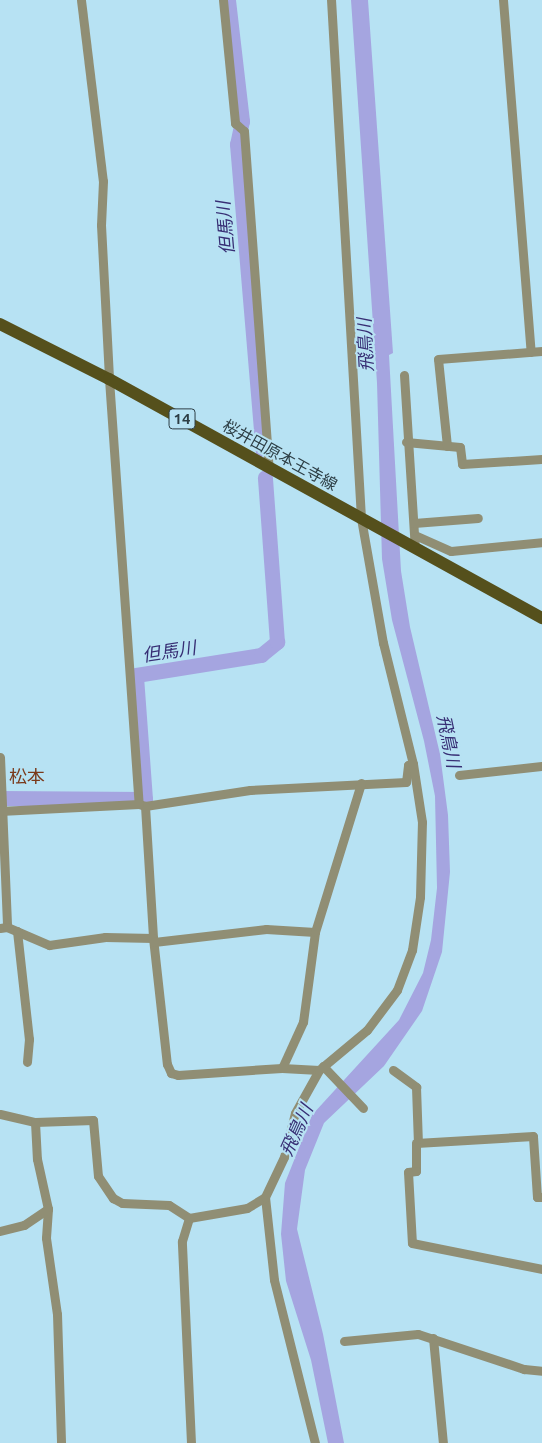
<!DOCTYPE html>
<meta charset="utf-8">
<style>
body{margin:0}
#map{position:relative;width:542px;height:1443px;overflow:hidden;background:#b7e2f3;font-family:Ubuntu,"Noto Sans JP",sans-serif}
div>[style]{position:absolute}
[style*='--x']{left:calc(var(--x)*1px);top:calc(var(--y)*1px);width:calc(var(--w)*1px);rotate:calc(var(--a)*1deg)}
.water>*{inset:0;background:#a5a5e0}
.river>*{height:15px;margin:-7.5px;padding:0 7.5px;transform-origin:7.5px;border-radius:7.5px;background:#a5a5e0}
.minor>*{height:9px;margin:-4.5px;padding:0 4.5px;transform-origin:4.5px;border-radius:4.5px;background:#908e74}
.primary>*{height:12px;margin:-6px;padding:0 6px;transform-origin:6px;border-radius:6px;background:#55501c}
span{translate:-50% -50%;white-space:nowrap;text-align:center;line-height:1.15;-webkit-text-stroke:4px #b7e2f3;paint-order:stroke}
.shield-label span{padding:1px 4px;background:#b7e2f3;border:1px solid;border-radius:4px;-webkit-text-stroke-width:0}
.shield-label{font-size:15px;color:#2d3e45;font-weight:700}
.street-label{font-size:16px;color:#2d3e45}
.water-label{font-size:18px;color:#372e74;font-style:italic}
.neighbourhood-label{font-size:18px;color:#7a391a}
</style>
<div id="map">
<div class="water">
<i style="clip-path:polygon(351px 0,368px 0,393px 353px,389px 355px,401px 571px,410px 627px,440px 754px,448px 815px,450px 872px,442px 952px,422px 1011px,384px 1066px,324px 1123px,305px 1170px,297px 1229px,323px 1334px,344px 1443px,328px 1443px,311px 1360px,286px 1281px,281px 1234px,285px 1183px,312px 1115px,399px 1020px,423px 973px,431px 940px,437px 888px,435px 796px,424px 741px,392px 620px,382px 559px,377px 383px)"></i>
</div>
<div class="river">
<i style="--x:228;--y:0;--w:122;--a:83.4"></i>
<i style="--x:242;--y:121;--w:24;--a:102"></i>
<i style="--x:237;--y:144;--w:311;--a:85.2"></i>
<i style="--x:0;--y:798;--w:145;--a:0.4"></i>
<i style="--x:145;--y:799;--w:124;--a:-94.2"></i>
<i style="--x:136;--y:675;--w:127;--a:-9.1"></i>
<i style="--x:261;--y:655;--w:21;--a:-39"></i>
<i style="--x:277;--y:642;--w:165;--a:-94.2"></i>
</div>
<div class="minor">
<i style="--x:81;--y:0;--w:182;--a:83.1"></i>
<i style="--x:103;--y:181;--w:44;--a:92.6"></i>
<i style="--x:101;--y:225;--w:154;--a:87"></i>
<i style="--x:109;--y:379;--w:426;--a:86"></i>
<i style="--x:139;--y:804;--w:6;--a:18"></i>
<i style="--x:145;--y:806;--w:106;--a:-8.7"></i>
<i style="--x:250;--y:790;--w:156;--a:-2.9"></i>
<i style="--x:406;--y:782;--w:17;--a:-83"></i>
<i style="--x:408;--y:765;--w:5;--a:-11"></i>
<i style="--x:223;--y:0;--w:124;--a:84.4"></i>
<i style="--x:235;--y:123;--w:12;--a:42"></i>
<i style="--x:244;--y:131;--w:338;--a:85.8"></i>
<i style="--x:503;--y:0;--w:353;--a:85.5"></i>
<i style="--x:404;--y:375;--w:173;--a:86.4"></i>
<i style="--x:406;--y:442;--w:54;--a:5.3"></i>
<i style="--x:460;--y:447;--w:17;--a:83"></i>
<i style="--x:462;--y:464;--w:80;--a:-3.6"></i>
<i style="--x:447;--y:446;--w:87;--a:-95.9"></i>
<i style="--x:438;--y:359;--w:104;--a:-4.4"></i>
<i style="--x:414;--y:523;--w:64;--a:-4.5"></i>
<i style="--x:417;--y:536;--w:37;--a:24"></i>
<i style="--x:451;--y:551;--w:91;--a:-5.6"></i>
<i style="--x:0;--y:757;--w:170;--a:87.6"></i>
<i style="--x:459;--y:775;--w:83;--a:-6.2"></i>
<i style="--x:145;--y:806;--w:132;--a:86.5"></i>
<i style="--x:153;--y:938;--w:127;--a:83.7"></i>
<i style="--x:167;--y:1064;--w:10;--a:66"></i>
<i style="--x:171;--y:1073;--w:7;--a:16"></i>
<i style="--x:178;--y:1075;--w:104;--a:-3.9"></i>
<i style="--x:282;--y:1068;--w:37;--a:3"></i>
<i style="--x:0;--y:811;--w:139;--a:-2.9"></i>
<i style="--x:0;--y:928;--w:7;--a:-8"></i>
<i style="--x:7;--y:927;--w:46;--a:23.2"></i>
<i style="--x:49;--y:945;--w:57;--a:-8.1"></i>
<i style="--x:105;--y:937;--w:48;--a:1.2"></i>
<i style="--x:17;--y:931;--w:109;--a:83.7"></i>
<i style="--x:29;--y:1039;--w:23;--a:95"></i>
<i style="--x:154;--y:942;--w:113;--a:-6.6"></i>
<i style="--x:266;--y:929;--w:49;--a:3.5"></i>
<i style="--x:323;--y:1066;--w:58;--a:46.4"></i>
<i style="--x:282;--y:1068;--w:51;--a:-65.5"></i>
<i style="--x:303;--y:1022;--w:91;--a:-82.4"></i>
<i style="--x:315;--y:932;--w:156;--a:-72.8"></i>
<i style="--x:393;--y:1070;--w:29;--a:36"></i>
<i style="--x:416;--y:1087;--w:56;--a:88"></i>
<i style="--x:0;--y:1114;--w:36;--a:13"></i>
<i style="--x:35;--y:1122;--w:58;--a:-2"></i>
<i style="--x:93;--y:1120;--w:56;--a:84.9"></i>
<i style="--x:98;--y:1176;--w:27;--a:56"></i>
<i style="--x:113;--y:1198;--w:10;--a:29"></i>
<i style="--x:122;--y:1203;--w:47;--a:2.4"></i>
<i style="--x:169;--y:1205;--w:24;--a:33"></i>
<i style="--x:35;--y:1122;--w:37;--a:87"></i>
<i style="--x:37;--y:1159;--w:51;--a:77.6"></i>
<i style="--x:48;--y:1209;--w:29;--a:94"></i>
<i style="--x:46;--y:1238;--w:77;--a:81.8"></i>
<i style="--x:57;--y:1314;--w:129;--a:88.2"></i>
<i style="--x:265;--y:1197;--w:83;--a:83.8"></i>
<i style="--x:274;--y:1280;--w:168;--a:75.9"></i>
<i style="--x:542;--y:1197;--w:5;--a:180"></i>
<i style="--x:537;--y:1197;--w:61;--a:-93.8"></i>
<i style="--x:533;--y:1136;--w:117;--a:176.6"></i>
<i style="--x:416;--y:1143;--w:28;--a:90"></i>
<i style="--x:416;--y:1171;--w:8;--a:173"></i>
<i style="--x:408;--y:1172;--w:71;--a:86.8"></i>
<i style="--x:412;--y:1243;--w:133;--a:11.3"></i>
<i style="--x:0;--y:1231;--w:25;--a:-14"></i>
<i style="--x:24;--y:1225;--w:29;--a:-34"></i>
<i style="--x:433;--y:1338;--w:105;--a:84.6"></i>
<i style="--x:344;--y:1341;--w:74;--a:-5.4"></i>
<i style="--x:418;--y:1334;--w:112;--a:18.3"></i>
<i style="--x:524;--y:1369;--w:18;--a:6"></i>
<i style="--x:191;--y:1443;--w:202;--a:-92.6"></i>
<i style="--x:182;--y:1241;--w:24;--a:-73"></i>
<i style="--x:189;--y:1218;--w:59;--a:-9.8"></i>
<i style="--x:247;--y:1208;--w:21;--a:-31"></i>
<i style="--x:265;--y:1197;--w:44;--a:-64.6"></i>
<i style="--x:284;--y:1157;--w:45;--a:-76"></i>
<i style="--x:295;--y:1113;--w:49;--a:-60.8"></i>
<i style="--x:319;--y:1070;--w:62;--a:-39.8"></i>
<i style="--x:367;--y:1030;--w:50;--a:-53.1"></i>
<i style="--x:397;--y:990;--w:43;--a:-69.4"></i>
<i style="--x:412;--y:950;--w:54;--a:-81.4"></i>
<i style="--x:420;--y:897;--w:75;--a:-88.5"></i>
<i style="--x:422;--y:822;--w:59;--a:-98.8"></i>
<i style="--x:413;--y:764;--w:125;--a:-103.9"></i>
<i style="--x:383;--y:643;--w:127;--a:-100"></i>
<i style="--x:361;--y:518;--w:519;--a:-93.31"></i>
</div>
<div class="primary">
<i style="--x:0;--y:324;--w:122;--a:26.8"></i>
<i style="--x:109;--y:379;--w:495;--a:28.9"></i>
</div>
<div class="shield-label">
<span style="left:182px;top:419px">14</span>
</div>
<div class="street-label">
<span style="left:280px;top:455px;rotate:29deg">桜井田原本王寺線</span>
</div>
<div class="water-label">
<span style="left:225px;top:228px;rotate:-95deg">但馬川</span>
<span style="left:365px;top:345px;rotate:-93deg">飛鳥川</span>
<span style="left:169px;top:651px;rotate:-9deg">但馬川</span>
<span style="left:449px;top:741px;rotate:78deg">飛鳥川</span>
<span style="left:296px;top:1130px;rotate:-66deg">飛鳥川</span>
</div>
<div class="neighbourhood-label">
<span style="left:27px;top:776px">松本</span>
</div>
</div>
